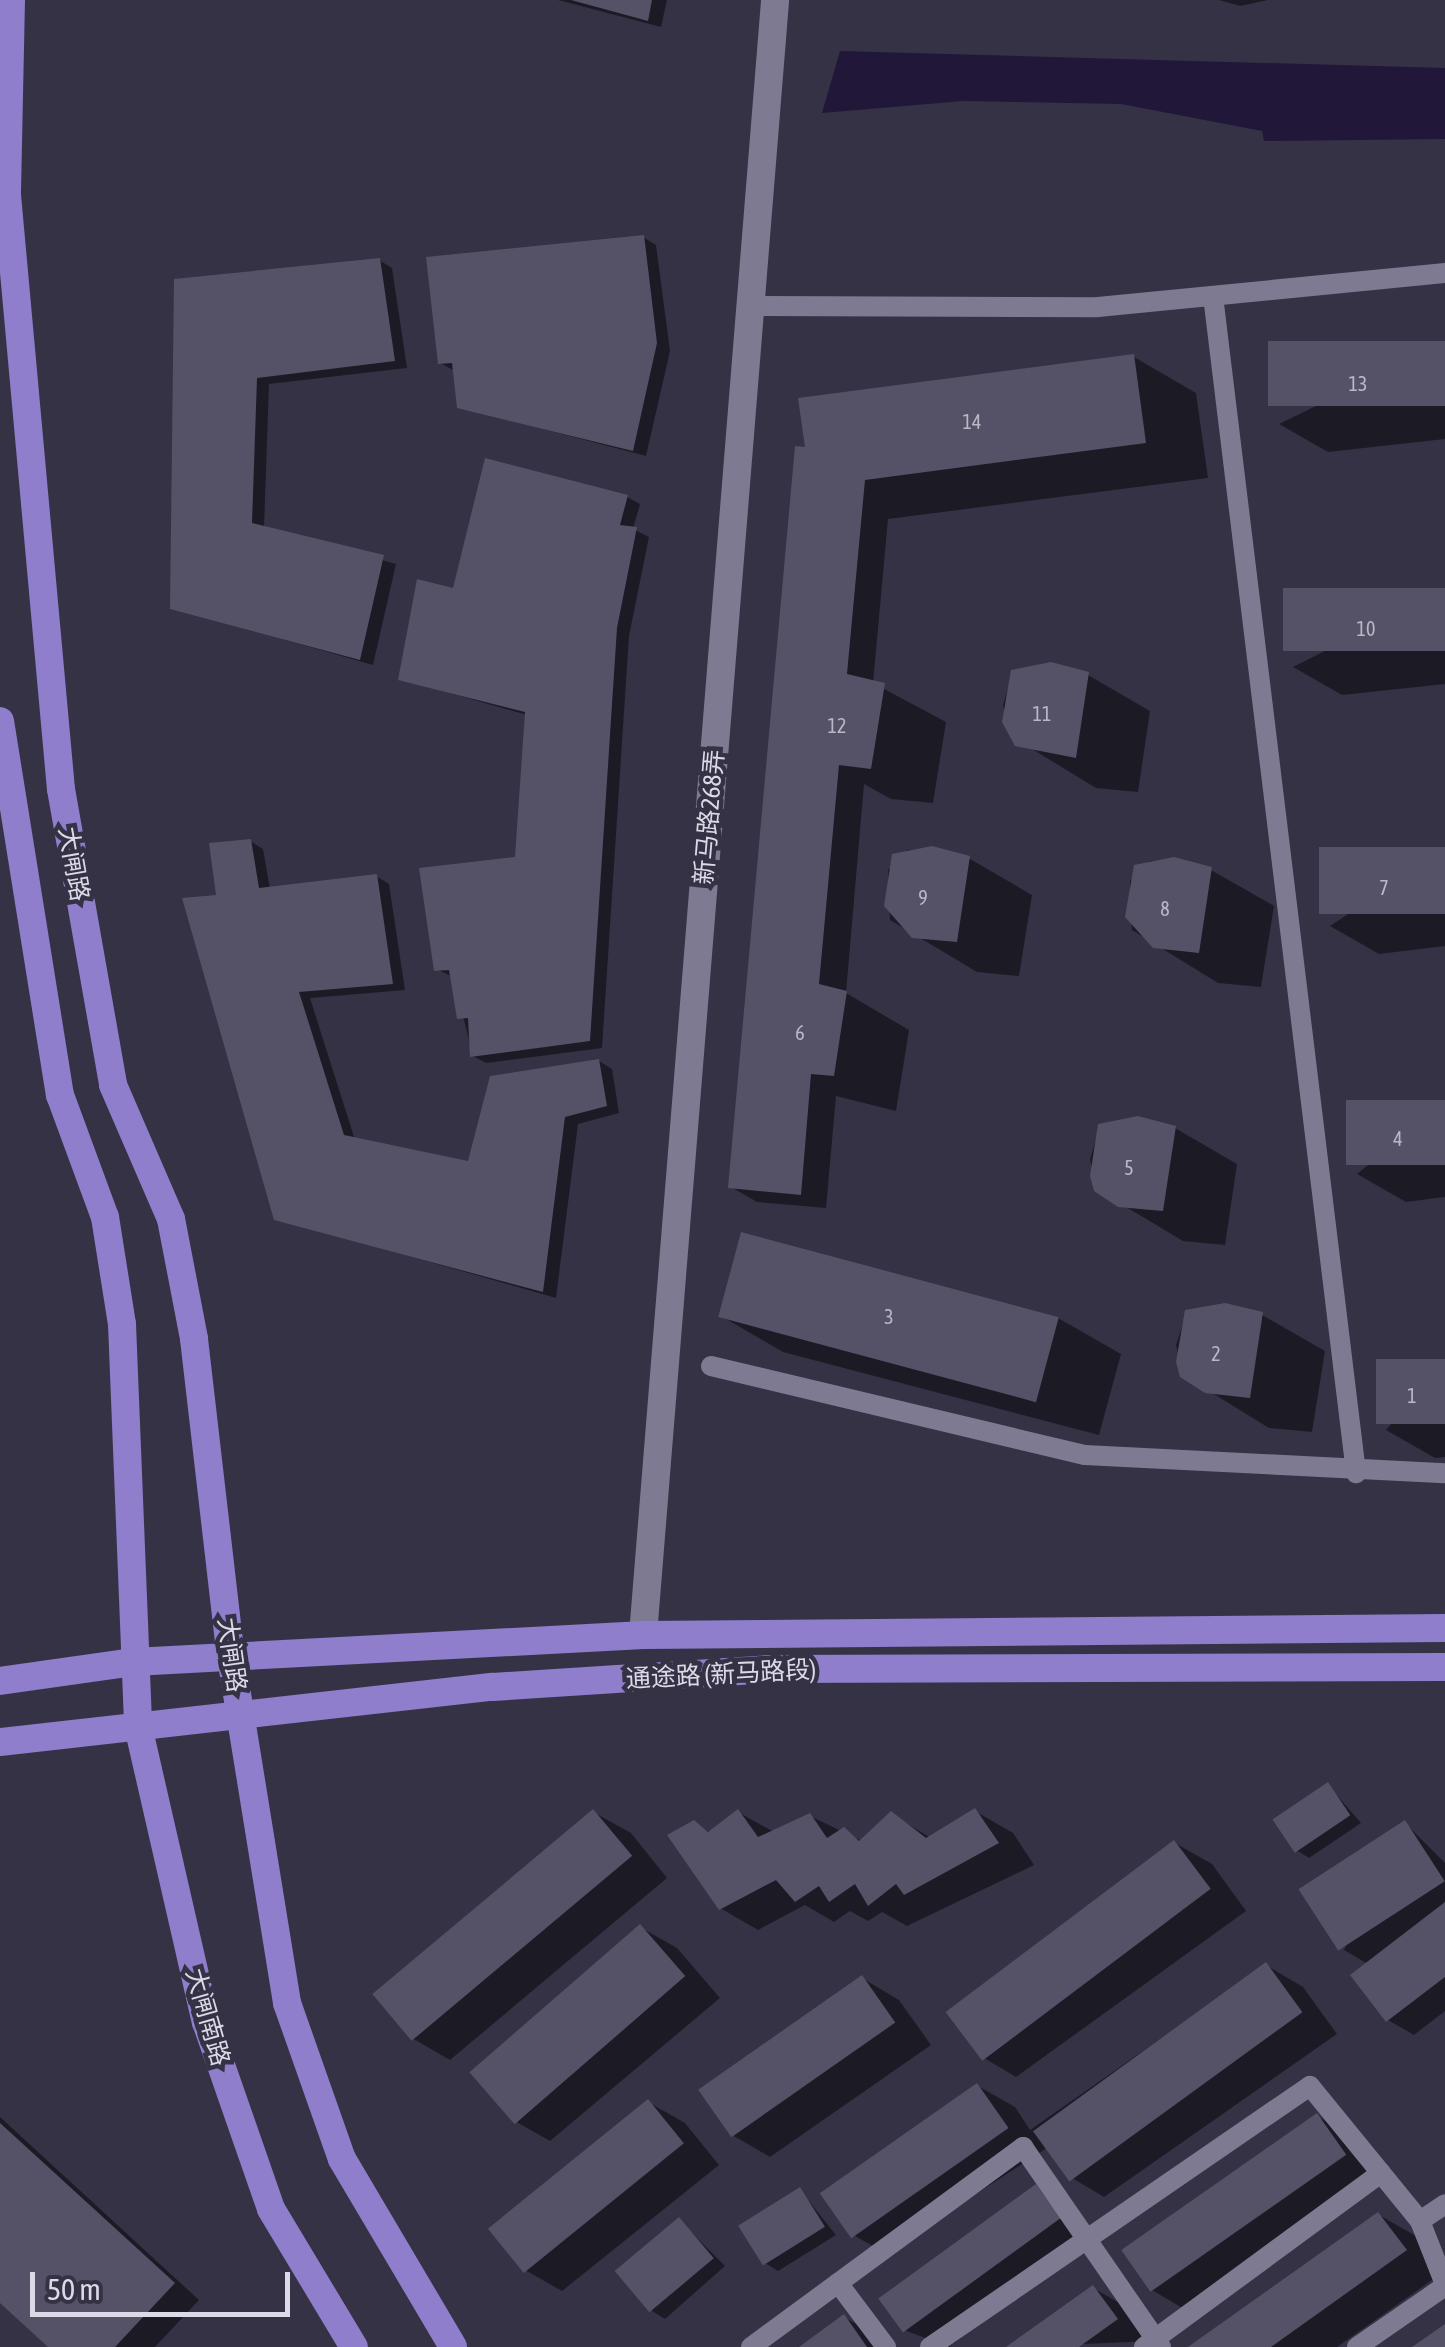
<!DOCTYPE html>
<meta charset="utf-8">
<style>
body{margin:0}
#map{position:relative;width:1445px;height:2347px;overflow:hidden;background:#353246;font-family:"Asap Condensed","Noto Sans SC",sans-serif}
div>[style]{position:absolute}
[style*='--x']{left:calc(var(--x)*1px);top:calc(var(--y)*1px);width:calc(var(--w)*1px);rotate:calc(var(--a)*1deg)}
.water>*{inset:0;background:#201739}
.shadow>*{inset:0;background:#0007}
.building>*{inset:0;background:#555267;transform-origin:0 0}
.service>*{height:20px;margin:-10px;padding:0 10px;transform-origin:10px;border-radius:10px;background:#7e7a91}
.tertiary>*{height:28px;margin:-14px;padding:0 14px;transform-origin:14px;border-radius:14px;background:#7e7a91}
.primary>*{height:28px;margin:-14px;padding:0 14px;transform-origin:14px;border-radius:14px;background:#8f7ecb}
span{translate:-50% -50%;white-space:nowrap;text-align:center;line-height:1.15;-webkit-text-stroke:9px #353246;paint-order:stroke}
.number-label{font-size:20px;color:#bab8c7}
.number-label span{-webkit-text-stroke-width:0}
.street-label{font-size:25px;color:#dcdae7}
.scale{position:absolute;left:30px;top:2272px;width:260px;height:45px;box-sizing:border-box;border:5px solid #dcdae7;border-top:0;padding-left:12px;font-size:30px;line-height:35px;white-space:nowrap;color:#dcdae7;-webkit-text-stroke:8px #353246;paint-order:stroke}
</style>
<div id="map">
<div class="water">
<i style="clip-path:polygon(840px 51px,1445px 68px,1445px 139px,1264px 141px,1262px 131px,1121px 104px,963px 101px,822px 113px)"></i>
</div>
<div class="shadow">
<i style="clip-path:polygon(558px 0,667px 0,661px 27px)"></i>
<i style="clip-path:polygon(1219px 0,1268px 0,1240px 6px)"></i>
<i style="clip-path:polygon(643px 237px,656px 245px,670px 351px,646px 456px,459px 407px,453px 370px,440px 363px)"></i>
<i style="clip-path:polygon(379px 260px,392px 268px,407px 368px,269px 384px,264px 528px,396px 564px,373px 665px,173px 608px,177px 281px)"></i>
<i style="clip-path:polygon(1445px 343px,1445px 439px,1328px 452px,1279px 424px)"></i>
<i style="clip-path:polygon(1134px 357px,1196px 393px,1208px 478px,888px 519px,873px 683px,946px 722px,933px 803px,891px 799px,864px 784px,846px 993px,909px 1030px,896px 1111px,836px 1096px,826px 1208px,757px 1202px,731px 1187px,807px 450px)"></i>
<i style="clip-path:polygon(627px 497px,640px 504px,633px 529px,649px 537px,629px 636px,602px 1048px,486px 1063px,473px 1056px,453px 977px,436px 969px,518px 860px,527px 715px,401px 679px,455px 591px)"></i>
<i style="clip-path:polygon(1445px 590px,1445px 684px,1342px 695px,1293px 667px)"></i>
<i style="clip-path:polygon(1013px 672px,1088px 675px,1150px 711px,1138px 792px,1096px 788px,1009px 735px,1003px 705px)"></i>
<i style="clip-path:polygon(250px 841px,263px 849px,270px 889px,376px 876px,389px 884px,405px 990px,310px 998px,355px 1140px,470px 1164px,599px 1061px,612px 1069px,619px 1113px,578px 1124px,556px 1298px,276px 1218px,219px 897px)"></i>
<i style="clip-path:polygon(908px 850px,970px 859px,1032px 895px,1019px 976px,977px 972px,890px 920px,888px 870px)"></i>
<i style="clip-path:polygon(1445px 850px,1445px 946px,1379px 954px,1330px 926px)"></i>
<i style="clip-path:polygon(1150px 861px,1211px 870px,1274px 906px,1261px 987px,1218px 983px,1132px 930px,1130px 881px)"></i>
<i style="clip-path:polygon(1445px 1102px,1445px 1197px,1406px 1202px,1357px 1174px)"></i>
<i style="clip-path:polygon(1100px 1126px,1175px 1128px,1237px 1164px,1225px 1245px,1183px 1241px,1096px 1189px,1090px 1159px)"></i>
<i style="clip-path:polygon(1187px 1312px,1262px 1315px,1325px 1351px,1312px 1432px,1269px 1428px,1183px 1375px,1176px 1345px)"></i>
<i style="clip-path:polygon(721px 1316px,1058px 1318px,1121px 1354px,1099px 1435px,783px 1352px)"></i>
<i style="clip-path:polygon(1445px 1362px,1445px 1457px,1435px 1458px,1386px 1430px)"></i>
<i style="clip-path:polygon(1328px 1785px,1361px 1823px,1309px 1858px,1296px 1850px)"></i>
<i style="clip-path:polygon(975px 1811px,1013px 1833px,1034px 1865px,907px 1926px,882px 1912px,868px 1921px,850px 1911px,834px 1922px,805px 1905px,758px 1930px,720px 1908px,694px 1823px,711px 1833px,738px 1812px,774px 1832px,810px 1816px,862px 1841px,891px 1814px,931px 1838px)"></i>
<i style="clip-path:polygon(593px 1812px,631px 1833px,667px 1878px,450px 2060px,412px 2038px)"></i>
<i style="clip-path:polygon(1405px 1823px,1445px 1863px,1445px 2011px,1414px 2035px,1388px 2020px,1368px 1964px,1344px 1950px)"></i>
<i style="clip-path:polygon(1175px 1843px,1212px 1864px,1246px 1911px,1016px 2077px,979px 2055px)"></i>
<i style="clip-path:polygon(640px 1927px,677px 1948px,720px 1998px,550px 2141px,513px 2120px)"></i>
<i style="clip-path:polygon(1266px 1965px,1303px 1987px,1337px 2034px,1104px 2197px,1067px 2175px,1047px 2148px,885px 2253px,848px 2232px,978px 2086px,1015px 2107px,1030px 2130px)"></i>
<i style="clip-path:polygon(862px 1978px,899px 2000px,931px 2045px,770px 2157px,732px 2135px)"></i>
<i style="clip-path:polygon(648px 2102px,685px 2123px,719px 2165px,562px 2291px,525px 2270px)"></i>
<i style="clip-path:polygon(1317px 2116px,1354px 2137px,1382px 2177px,1189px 2312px,1152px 2290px)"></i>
<i style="clip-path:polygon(0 2117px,199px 2300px,155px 2347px,52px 2347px,0 2299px)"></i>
<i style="clip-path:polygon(1036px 2187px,1074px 2208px,1097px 2240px,949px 2347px,904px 2330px)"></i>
<i style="clip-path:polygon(800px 2190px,836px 2235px,778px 2271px,765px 2263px)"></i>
<i style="clip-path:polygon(1379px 2215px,1416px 2236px,1442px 2273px,1337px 2347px,1193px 2347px)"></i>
<i style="clip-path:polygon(679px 2220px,725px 2266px,665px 2319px,652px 2311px)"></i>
<i style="clip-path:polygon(1093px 2288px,1130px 2309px,1154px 2341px,1010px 2347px)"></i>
<i style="clip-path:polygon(844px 2317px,882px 2339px,887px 2347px,804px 2347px)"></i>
</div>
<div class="building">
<i style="clip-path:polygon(571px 0,652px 0,648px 21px)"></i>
<i style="clip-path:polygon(644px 235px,657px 343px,633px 451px,457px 408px,452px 363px,438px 364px,426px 257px)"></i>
<i style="clip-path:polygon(380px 258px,395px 361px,257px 378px,252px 523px,384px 555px,360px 660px,170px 609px,174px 279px)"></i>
<i style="left:1445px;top:341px;width:65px;height:177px;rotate:90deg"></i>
<i style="clip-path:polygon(1134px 354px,1146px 443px,865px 480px,847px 674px,885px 683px,871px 769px,839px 765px,819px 984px,847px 991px,834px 1076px,811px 1074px,801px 1195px,728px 1188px,795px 446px,805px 447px,798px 398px)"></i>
<i style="clip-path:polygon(485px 458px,628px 495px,620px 525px,637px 527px,617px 628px,590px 1041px,470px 1057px,468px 1018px,457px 1019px,449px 970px,434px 971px,419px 868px,515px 857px,525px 712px,398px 680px,417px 579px,453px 588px)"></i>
<i style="left:1445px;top:588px;width:63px;height:162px;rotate:90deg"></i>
<i style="clip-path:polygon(1051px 662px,1089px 672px,1076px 758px,1015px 746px,1002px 722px,1011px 670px)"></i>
<i style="clip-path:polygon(251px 839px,259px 888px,377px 874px,393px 984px,299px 992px,344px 1135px,468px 1161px,490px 1076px,599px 1059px,607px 1106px,565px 1117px,543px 1292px,274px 1220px,182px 898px,216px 895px,209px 843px)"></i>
<i style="clip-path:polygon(932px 846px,970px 856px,957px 942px,912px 938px,884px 906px,892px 854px)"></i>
<i style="left:1445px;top:847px;width:67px;height:126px;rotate:90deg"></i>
<i style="clip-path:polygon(1174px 857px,1212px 867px,1199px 953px,1153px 948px,1125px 917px,1134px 865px)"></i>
<i style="left:1445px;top:1100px;width:65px;height:99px;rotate:90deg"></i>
<i style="clip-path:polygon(1138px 1116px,1176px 1126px,1163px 1211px,1118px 1207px,1094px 1191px,1090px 1176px,1098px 1124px)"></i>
<i style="left:741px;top:1232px;width:329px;height:88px;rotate:15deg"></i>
<i style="clip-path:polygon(1225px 1303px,1263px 1312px,1250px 1398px,1205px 1393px,1180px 1377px,1176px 1362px,1185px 1310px)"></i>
<i style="left:1445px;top:1359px;width:65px;height:69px;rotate:90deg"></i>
<i style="left:1328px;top:1782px;width:40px;height:67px;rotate:56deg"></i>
<i style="clip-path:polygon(975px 1808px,999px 1843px,904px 1895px,896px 1884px,868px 1906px,855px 1884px,829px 1902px,819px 1886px,795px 1902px,776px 1880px,719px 1910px,667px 1835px,694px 1820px,708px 1832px,738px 1809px,758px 1837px,810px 1813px,827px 1838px,844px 1827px,859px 1841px,891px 1811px,926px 1838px)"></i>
<i style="left:593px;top:1809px;width:61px;height:288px;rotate:50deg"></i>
<i style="left:1405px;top:1820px;width:73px;height:127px;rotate:57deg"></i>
<i style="left:1174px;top:1840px;width:61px;height:286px;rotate:53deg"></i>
<i style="clip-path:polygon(1445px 1902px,1445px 1977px,1386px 2022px,1350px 1975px)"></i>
<i style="left:640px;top:1924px;width:69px;height:226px;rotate:49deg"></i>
<i style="left:1266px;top:1962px;width:62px;height:288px;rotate:54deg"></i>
<i style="left:862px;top:1975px;width:58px;height:200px;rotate:55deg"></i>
<i style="left:977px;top:2083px;width:55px;height:192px;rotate:55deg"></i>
<i style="left:648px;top:2099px;width:57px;height:206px;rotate:51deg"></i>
<i style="left:1317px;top:2113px;width:51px;height:239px;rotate:55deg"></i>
<i style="clip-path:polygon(0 2123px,175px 2283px,115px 2347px,48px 2347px,0 2303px)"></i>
<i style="left:1036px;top:2184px;width:42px;height:195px;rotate:54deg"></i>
<i style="left:800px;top:2187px;width:47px;height:73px;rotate:58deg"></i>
<i style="clip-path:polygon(1378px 2212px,1407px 2250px,1271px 2347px,1188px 2347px)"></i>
<i style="left:679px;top:2217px;width:54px;height:84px;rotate:50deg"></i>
<i style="clip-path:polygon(1093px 2285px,1118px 2319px,1079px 2347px,1006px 2347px)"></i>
<i style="clip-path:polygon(844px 2314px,867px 2347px,799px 2347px)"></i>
<i style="clip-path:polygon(1445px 2324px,1445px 2347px,1412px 2347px)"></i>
</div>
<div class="service">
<i style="--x:1213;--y:296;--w:1186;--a:83.07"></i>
<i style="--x:749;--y:306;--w:349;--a:0.2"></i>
<i style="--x:1098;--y:307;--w:349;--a:-5.6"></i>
<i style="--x:711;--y:1366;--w:384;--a:13.4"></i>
<i style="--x:1085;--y:1455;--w:360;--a:2.9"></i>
<i style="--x:1420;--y:2221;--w:68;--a:68.4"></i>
<i style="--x:838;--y:2283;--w:80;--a:53.1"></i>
<i style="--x:751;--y:2347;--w:338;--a:-36.3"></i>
<i style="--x:1023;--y:2147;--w:243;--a:55.4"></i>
<i style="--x:930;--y:2347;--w:461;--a:-34.5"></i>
<i style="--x:1310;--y:2086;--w:174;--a:50.8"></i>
<i style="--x:1420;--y:2221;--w:30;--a:-34"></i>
<i style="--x:1144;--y:2347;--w:294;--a:-36.3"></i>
<i style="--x:1357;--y:2347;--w:107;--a:-34.7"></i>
</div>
<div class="tertiary">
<i style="--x:643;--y:1635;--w:1640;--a:-85.38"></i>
</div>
<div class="primary">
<i style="--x:11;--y:0;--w:195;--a:91.2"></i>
<i style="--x:7;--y:195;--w:596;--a:84.81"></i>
<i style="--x:61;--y:789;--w:301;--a:80"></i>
<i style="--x:113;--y:1085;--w:146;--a:66.6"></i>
<i style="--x:171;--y:1219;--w:122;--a:79.1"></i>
<i style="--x:194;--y:1339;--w:320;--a:83.4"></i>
<i style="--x:231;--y:1657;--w:351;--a:80.8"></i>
<i style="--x:287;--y:2003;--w:165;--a:70.6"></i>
<i style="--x:342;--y:2159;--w:218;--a:59.4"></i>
<i style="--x:0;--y:721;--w:379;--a:80.9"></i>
<i style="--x:60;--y:1095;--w:130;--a:69.8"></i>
<i style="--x:105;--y:1217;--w:108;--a:81"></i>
<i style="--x:122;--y:1324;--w:402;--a:87.7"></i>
<i style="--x:138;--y:1726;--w:304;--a:77.1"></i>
<i style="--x:206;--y:2022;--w:198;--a:70.8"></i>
<i style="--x:271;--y:2209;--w:161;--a:59"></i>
<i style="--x:0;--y:1681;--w:134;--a:-8.1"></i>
<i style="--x:133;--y:1662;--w:511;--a:-3.03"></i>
<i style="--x:643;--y:1635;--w:802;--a:-0.5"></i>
<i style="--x:0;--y:1742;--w:496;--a:-6.4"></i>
<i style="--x:493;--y:1687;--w:276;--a:-3.7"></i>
<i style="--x:768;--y:1669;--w:677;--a:-0.17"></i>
</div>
<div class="number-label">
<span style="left:1358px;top:383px">13</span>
<span style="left:972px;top:421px">14</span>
<span style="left:1366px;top:628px">10</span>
<span style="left:1042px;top:713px">11</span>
<span style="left:837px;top:725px">12</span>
<span style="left:1384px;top:887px">7</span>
<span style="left:923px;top:897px">9</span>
<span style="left:1165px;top:908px">8</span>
<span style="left:800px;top:1032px">6</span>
<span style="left:1398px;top:1138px">4</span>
<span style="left:1129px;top:1167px">5</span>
<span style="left:889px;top:1316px">3</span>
<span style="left:1216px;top:1353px">2</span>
<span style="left:1412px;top:1395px">1</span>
</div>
<div class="street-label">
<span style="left:709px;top:817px;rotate:-85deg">新马路268弄</span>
<span style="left:74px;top:864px;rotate:80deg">大闸路</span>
<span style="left:232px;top:1655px;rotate:82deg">大闸路</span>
<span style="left:721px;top:1674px;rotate:-3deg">通途路 (新马路段)</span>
<span style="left:208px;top:2017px;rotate:74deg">大闸南路</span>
</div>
<div class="scale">50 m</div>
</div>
